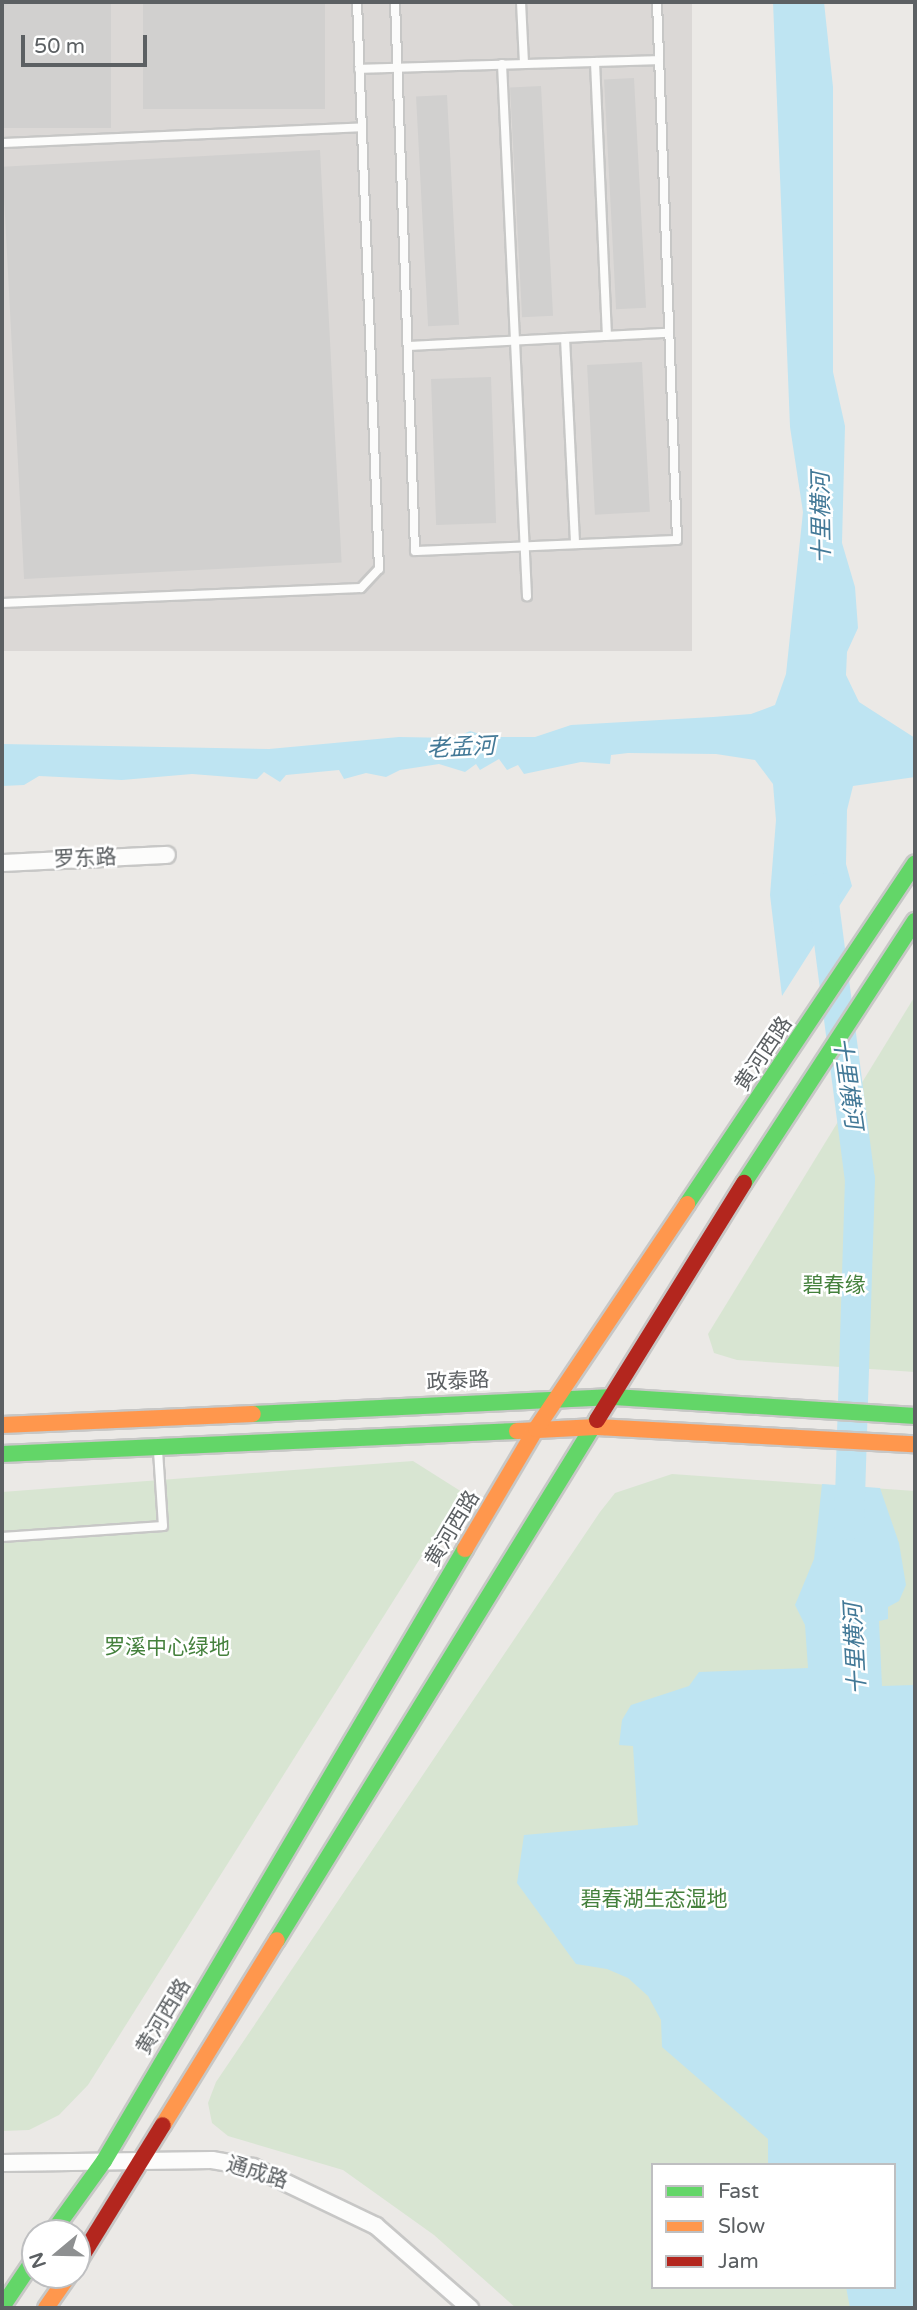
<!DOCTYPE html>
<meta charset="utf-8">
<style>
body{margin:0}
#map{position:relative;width:917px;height:2310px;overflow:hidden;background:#ebe9e6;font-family:"Varela Round","Noto Sans SC",sans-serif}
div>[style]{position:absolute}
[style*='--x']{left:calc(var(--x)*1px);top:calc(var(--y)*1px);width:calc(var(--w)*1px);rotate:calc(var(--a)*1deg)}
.industrial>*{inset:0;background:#dbd8d6;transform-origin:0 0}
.green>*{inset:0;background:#d8e5d2}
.water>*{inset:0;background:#bee4f2}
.river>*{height:30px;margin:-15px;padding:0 15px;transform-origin:15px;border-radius:15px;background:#bee4f2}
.building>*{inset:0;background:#d1d0cf;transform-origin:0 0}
.roads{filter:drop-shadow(2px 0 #c7c7c6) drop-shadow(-2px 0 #c7c7c6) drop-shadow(0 2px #c7c7c6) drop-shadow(0 -2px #c7c7c6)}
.lane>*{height:8px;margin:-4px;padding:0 4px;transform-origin:4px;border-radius:4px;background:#fcfcfb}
.street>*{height:16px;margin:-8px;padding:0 8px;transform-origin:8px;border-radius:8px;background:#fcfcfb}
.fast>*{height:16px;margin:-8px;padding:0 8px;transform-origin:8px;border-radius:8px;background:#63d668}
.slow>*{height:16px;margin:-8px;padding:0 8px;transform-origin:8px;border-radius:8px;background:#ff974d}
.jam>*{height:16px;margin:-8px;padding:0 8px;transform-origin:8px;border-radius:8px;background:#b3261e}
span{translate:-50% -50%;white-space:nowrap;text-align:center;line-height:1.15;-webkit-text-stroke:5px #fff;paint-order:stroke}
.street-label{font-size:21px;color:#5c6063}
.park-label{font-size:21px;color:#45813d}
.water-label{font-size:23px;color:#437997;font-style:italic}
.frame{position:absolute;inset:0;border:4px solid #5c6063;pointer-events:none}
.legend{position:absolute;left:651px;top:2163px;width:245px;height:126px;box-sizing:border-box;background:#fff;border:2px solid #bebfc1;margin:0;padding:9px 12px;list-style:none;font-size:21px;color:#5c6063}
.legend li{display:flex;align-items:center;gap:14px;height:35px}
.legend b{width:35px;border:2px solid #bebfc1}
.north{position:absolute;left:21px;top:2219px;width:70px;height:70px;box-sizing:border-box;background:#fff;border:2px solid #bebfc1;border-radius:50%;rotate:251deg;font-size:19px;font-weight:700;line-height:28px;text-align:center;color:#5c6063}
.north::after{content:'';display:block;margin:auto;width:24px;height:32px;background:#8e9091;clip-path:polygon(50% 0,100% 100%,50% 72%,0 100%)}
.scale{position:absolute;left:21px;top:35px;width:126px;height:32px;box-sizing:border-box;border:4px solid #5c6063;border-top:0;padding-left:9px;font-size:21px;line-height:24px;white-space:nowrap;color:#5c6063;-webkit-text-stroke:5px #fff;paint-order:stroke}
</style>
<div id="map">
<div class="industrial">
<i style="left:2px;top:2px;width:690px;height:649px"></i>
</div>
<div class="green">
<i style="clip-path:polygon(915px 996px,915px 1372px,737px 1360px,714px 1353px,708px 1334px)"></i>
<i style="clip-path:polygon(413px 1461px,462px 1492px,88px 2085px,59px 2115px,29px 2130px,2px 2131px,2px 1492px)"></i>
<i style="clip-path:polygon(evenodd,672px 1474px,915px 1491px,915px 2308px,516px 2308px,434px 2235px,343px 2170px,228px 2136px,212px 2123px,208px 2103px,216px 2082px,600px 1512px,615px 1493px,672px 1474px,653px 2165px,894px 2165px,894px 2287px,653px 2287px,653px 2165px)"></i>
</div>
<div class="water">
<i style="clip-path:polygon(773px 2px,824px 2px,833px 87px,833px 372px,845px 426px,842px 543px,855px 587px,858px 628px,847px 652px,846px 675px,859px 702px,915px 738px,915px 777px,853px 786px,847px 810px,846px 864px,852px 886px,782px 996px,770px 895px,776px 820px,773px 784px,755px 760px,716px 754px,628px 753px,611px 755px,610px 764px,581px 762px,524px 774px,518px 765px,507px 770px,499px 759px,480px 770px,476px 764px,465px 772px,439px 764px,400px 770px,386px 777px,366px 773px,344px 779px,339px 770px,286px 775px,280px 782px,264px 772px,257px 779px,192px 774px,122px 780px,39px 776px,24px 785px,2px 786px,2px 744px,269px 749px,399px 737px,454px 738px,470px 731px,490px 737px,535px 737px,571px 725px,713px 717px,751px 714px,775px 705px,786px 674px,803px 512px,790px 427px)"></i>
<i style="clip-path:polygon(822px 1484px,880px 1488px,899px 1543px,906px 1585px,899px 1601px,888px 1607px,888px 1619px,879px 1621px,882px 1686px,915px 1685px,915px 2308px,850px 2308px,846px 2287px,894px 2287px,894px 2165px,768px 2165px,768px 2139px,662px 2047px,661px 2020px,648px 1996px,628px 1978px,607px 1969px,576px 1964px,517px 1883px,524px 1835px,638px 1825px,633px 1746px,619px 1745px,622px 1720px,631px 1705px,689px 1686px,699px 1672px,808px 1668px,805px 1625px,795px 1605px,814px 1559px)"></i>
</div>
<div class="river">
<i style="--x:822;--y:888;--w:293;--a:82.6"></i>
<i style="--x:860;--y:1179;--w:346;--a:91.8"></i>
</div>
<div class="building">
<i style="left:2px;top:2px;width:109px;height:126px"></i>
<i style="left:143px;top:2px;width:182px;height:107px"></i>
<i style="left:634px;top:78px;width:230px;height:30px;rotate:87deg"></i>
<i style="left:541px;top:86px;width:230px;height:31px;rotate:87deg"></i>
<i style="left:447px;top:95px;width:230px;height:31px;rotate:87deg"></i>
<i style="left:320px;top:150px;width:413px;height:318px;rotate:87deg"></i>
<i style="left:642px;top:362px;width:150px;height:55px;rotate:87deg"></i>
<i style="left:491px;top:377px;width:146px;height:60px;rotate:88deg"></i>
</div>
<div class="roads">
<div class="lane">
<i style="--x:395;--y:2;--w:549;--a:87.91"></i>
<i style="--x:415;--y:551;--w:262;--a:-2.4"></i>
<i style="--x:677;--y:540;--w:538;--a:-92.13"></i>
<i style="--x:521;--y:2;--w:62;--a:87.2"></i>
<i style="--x:595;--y:62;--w:274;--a:87.5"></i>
<i style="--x:502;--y:64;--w:533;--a:87.31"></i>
<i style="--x:359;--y:69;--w:300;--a:-1.7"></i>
<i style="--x:2;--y:143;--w:360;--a:-2.5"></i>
<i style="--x:565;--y:338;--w:206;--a:87.2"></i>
<i style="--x:408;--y:346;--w:261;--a:-2.9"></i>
<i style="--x:2;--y:603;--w:359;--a:-2.4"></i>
<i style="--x:361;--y:588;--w:26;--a:-47"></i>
<i style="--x:379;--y:569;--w:567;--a:-92.22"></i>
<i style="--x:2;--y:1537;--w:161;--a:-3.9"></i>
<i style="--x:163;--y:1526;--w:76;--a:-93.8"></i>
</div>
<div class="street">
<i style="--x:2;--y:863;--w:165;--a:-2.8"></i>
<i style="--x:2;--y:2163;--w:210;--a:-0.8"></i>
<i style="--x:212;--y:2160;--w:42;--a:9.7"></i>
<i style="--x:253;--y:2167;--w:136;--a:25.6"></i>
<i style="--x:376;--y:2226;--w:125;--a:41.1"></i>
</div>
<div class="fast">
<i style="--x:744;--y:1183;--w:313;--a:-56.9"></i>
<i style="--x:687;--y:1204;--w:410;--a:-56.2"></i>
<i style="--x:253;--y:1414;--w:361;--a:-2.7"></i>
<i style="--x:614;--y:1397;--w:302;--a:3.6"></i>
<i style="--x:2;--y:1454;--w:516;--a:-2.56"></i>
<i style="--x:277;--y:1940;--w:611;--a:-58.39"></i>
<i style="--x:52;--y:2233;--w:89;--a:-54.2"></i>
<i style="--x:104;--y:2161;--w:711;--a:-59.46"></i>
<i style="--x:2;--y:2307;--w:59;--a:-56"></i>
</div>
<div class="slow">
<i style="--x:2;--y:1425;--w:251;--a:-2.5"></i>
<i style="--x:517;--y:1431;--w:79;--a:-2.9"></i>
<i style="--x:596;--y:1427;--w:319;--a:3.1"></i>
<i style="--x:465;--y:1549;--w:139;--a:-59.4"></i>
<i style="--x:536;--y:1429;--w:271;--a:-56.1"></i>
<i style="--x:163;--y:2125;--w:217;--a:-58.4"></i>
<i style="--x:46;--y:2308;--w:40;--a:-55.1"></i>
</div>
<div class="jam">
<i style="--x:597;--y:1420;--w:279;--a:-58.2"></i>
<i style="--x:77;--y:2264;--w:163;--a:-58.3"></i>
</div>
</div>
<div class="street-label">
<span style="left:85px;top:859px;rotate:-3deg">罗东路</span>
<span style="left:764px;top:1054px;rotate:-56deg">黄河西路</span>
<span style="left:458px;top:1382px;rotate:-3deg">政泰路</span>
<span style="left:453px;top:1529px;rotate:-59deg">黄河西路</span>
<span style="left:164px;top:2017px;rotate:-59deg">黄河西路</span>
<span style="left:257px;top:2173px;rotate:17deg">通成路</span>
</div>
<div class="park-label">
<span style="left:834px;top:1286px">碧春缘</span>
<span style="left:167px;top:1648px">罗溪中心绿地</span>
<span style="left:654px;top:1900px">碧春湖生态湿地</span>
</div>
<div class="water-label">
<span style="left:822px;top:518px;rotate:-91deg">十里横河</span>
<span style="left:461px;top:748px;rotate:-3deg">老孟河</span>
<span style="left:847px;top:1083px;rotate:82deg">十里横河</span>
<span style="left:856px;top:1649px;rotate:-93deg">十里横河</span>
</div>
<div class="frame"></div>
<ul class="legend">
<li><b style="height:9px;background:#63d668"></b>Fast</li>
<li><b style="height:9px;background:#ff974d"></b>Slow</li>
<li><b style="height:9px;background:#b3261e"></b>Jam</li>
</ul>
<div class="north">N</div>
<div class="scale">50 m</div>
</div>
